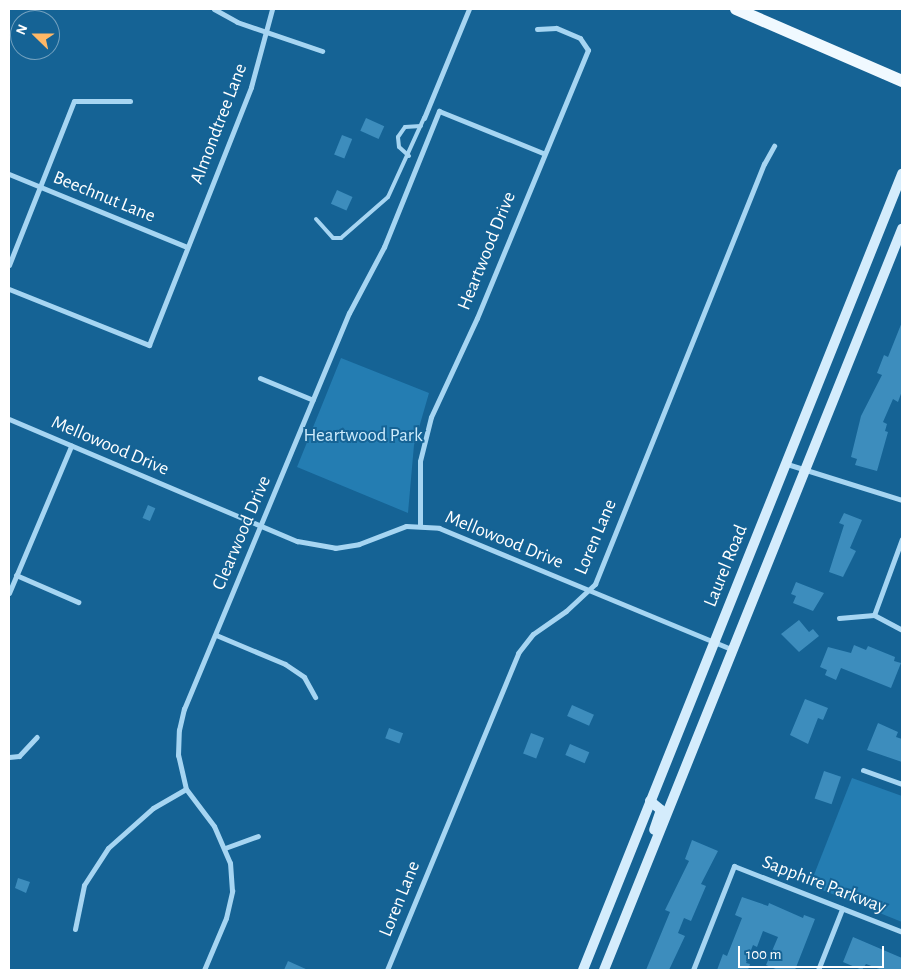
<!DOCTYPE html>
<style>
body{margin:0}
#map{position:relative;width:911px;height:979px;overflow:hidden;background:#156395;font-family:"Alegreya Sans",sans-serif}
div>[style]{position:absolute}
[style*='--x']{left:calc(var(--x)*1px);top:calc(var(--y)*1px);width:calc(var(--w)*1px);rotate:calc(var(--a)*1deg)}
.green>*{inset:0;background:#247db2}
.building>*{inset:0;background:#3d8dbd;transform-origin:0 0}
.lane>*{height:4px;margin:-2px;padding:0 2px;transform-origin:2px;border-radius:2px;background:#a6d5f2}
.street>*{height:5px;margin:-2.5px;padding:0 2.5px;transform-origin:2.5px;border-radius:2.5px;background:#a6d5f2}
.secondary>*{height:10px;margin:-5px;padding:0 5px;transform-origin:5px;border-radius:5px;background:#d4ecfc}
.primary>*{height:12px;margin:-6px;padding:0 6px;transform-origin:6px;border-radius:6px;background:#f0f9ff}
span{translate:-50% -50%;white-space:nowrap;text-align:center;line-height:1.15;-webkit-text-stroke:4px #156395;paint-order:stroke}
.street-label{font-size:19px;color:#fff}
.park-label{font-size:19px;color:#cdebfc}
.frame{position:absolute;inset:0;border:10px solid #fff;pointer-events:none}
.north{position:absolute;left:10px;top:10px;width:50px;height:50px;box-sizing:border-box;background:#156395;border:1px solid #73a1bf;border-radius:50%;rotate:292deg;font-size:14px;font-weight:700;line-height:20px;text-align:center;color:#fff}
.north::after{content:'';display:block;margin:auto;width:18px;height:22px;background:#ffb866;clip-path:polygon(50% 0,100% 100%,50% 72%,0 100%)}
.scale{position:absolute;left:738px;top:946px;width:146px;height:22px;box-sizing:border-box;border:2px solid #fff;border-top:0;padding-left:6px;font-size:15px;line-height:18px;white-space:nowrap;color:#fff;-webkit-text-stroke:4px #156395;paint-order:stroke}
</style>
<div id="map">
<div class="green">
<i style="clip-path:polygon(341px 358px,429px 393px,414px 445px,408px 513px,297px 467px)"></i>
<i style="clip-path:polygon(852px 778px,902px 796px,902px 922px,810px 885px)"></i>
</div>
<div class="building">
<i style="left:366px;top:118px;width:20px;height:14px;rotate:24deg"></i>
<i style="left:342px;top:135px;width:11px;height:21px;rotate:22deg"></i>
<i style="left:337px;top:190px;width:17px;height:15px;rotate:24deg"></i>
<i style="clip-path:polygon(902px 322px,902px 391px,898px 402px,893px 399px,883px 422px,887px 424px,885px 431px,888px 432px,877px 471px,855px 465px,857px 459px,851px 457px,861px 416px,882px 375px,877px 373px,884px 355px,888px 357px)"></i>
<i style="left:148px;top:505px;width:8px;height:14px;rotate:23deg"></i>
<i style="clip-path:polygon(844px 513px,862px 520px,850px 548px,856px 551px,843px 577px,829px 572px,844px 525px,839px 523px)"></i>
<i style="clip-path:polygon(796px 582px,824px 593px,813px 611px,793px 603px,796px 596px,791px 594px)"></i>
<i style="clip-path:polygon(799px 620px,809px 632px,813px 629px,819px 636px,799px 652px,781px 634px)"></i>
<i style="clip-path:polygon(854px 645px,866px 650px,868px 646px,895px 657px,894px 661px,901px 663px,891px 688px,841px 668px,836px 680px,825px 675px,827px 670px,820px 667px,828px 647px,851px 653px)"></i>
<i style="clip-path:polygon(805px 699px,828px 708px,823px 720px,818px 718px,808px 744px,790px 735px)"></i>
<i style="left:572px;top:705px;width:24px;height:12px;rotate:24deg"></i>
<i style="clip-path:polygon(878px 723px,898px 732px,896px 737px,902px 739px,902px 762px,867px 750px)"></i>
<i style="left:389px;top:728px;width:15px;height:11px;rotate:20deg"></i>
<i style="left:531px;top:733px;width:14px;height:22px;rotate:21deg"></i>
<i style="left:570px;top:744px;width:21px;height:12px;rotate:23deg"></i>
<i style="left:824px;top:771px;width:18px;height:29px;rotate:19deg"></i>
<i style="clip-path:polygon(692px 840px,718px 851px,701px 884px,706px 886px,691px 921px,684px 918px,678px 933px,685px 936px,669px 970px,646px 970px,670px 912px,665px 910px,689px 861px,685px 859px)"></i>
<i style="clip-path:polygon(18px 878px,30px 882px,26px 893px,15px 888px)"></i>
<i style="clip-path:polygon(742px 897px,768px 906px,769px 903px,803px 918px,804px 915px,815px 919px,795px 970px,778px 970px,766px 965px,778px 937px,763px 931px,757px 947px,753px 945px,746px 963px,750px 964px,748px 970px,717px 970px,723px 954px,727px 956px,742px 918px,735px 915px)"></i>
<i style="clip-path:polygon(853px 937px,902px 958px,902px 970px,882px 970px,866px 964px,862px 970px,843px 962px)"></i>
<i style="clip-path:polygon(288px 961px,308px 970px,284px 970px)"></i>
</div>
<div class="lane">
<i style="--x:409;--y:156;--w:13;--a:-138"></i>
<i style="--x:399;--y:147;--w:10;--a:-96"></i>
<i style="--x:398;--y:137;--w:12;--a:-55"></i>
<i style="--x:405;--y:127;--w:16;--a:-4"></i>
<i style="--x:316;--y:219;--w:25;--a:48"></i>
<i style="--x:333;--y:238;--w:8;--a:0"></i>
<i style="--x:341;--y:238;--w:62;--a:-41.1"></i>
<i style="--x:388;--y:197;--w:87;--a:-65.5"></i>
</div>
<div class="street">
<i style="--x:214;--y:9;--w:26;--a:29"></i>
<i style="--x:237;--y:22;--w:90;--a:18.8"></i>
<i style="--x:424;--y:118;--w:118;--a:-67.6"></i>
<i style="--x:9;--y:174;--w:192;--a:22.3"></i>
<i style="--x:9;--y:265;--w:176;--a:-68.4"></i>
<i style="--x:74;--y:101;--w:56;--a:0"></i>
<i style="--x:9;--y:289;--w:151;--a:21.8"></i>
<i style="--x:149;--y:345;--w:277;--a:-68.4"></i>
<i style="--x:251;--y:87;--w:81;--a:-74.9"></i>
<i style="--x:260;--y:378;--w:57;--a:22.5"></i>
<i style="--x:9;--y:419;--w:313;--a:23"></i>
<i style="--x:297;--y:541;--w:39;--a:10"></i>
<i style="--x:335;--y:548;--w:24;--a:-9"></i>
<i style="--x:359;--y:544;--w:50;--a:-21"></i>
<i style="--x:406;--y:526;--w:33;--a:3"></i>
<i style="--x:439;--y:528;--w:318;--a:22.5"></i>
<i style="--x:787;--y:464;--w:121;--a:17.4"></i>
<i style="--x:420;--y:526;--w:65;--a:-90"></i>
<i style="--x:420;--y:461;--w:45;--a:-76"></i>
<i style="--x:431;--y:417;--w:109;--a:-65.1"></i>
<i style="--x:477;--y:318;--w:290;--a:-67.5"></i>
<i style="--x:588;--y:50;--w:14;--a:-124"></i>
<i style="--x:580;--y:38;--w:26;--a:-157"></i>
<i style="--x:556;--y:28;--w:19;--a:177"></i>
<i style="--x:16;--y:575;--w:68;--a:23.5"></i>
<i style="--x:9;--y:593;--w:160;--a:-67.1"></i>
<i style="--x:874;--y:615;--w:81;--a:-69.8"></i>
<i style="--x:839;--y:618;--w:35;--a:-5"></i>
<i style="--x:874;--y:615;--w:32;--a:28"></i>
<i style="--x:216;--y:635;--w:75;--a:22.8"></i>
<i style="--x:285;--y:664;--w:23;--a:34"></i>
<i style="--x:304;--y:677;--w:23;--a:61"></i>
<i style="--x:9;--y:757;--w:10;--a:-6"></i>
<i style="--x:19;--y:756;--w:26;--a:-47"></i>
<i style="--x:863;--y:770;--w:41;--a:19.7"></i>
<i style="--x:225;--y:848;--w:35;--a:-20"></i>
<i style="--x:75;--y:929;--w:45;--a:-78.4"></i>
<i style="--x:84;--y:885;--w:44;--a:-57"></i>
<i style="--x:108;--y:848;--w:60;--a:-41.6"></i>
<i style="--x:153;--y:808;--w:38;--a:-30"></i>
<i style="--x:204;--y:970;--w:56;--a:-67.1"></i>
<i style="--x:226;--y:918;--w:28;--a:-77"></i>
<i style="--x:232;--y:891;--w:28;--a:-94"></i>
<i style="--x:230;--y:863;--w:40;--a:-113.4"></i>
<i style="--x:214;--y:826;--w:46;--a:-127.1"></i>
<i style="--x:186;--y:789;--w:35;--a:-103"></i>
<i style="--x:178;--y:755;--w:25;--a:-88"></i>
<i style="--x:179;--y:730;--w:22;--a:-77"></i>
<i style="--x:184;--y:709;--w:429;--a:-67.4"></i>
<i style="--x:349;--y:313;--w:75;--a:-62.1"></i>
<i style="--x:384;--y:247;--w:147;--a:-68"></i>
<i style="--x:439;--y:111;--w:112;--a:22"></i>
<i style="--x:387;--y:970;--w:343;--a:-67.5"></i>
<i style="--x:518;--y:653;--w:24;--a:-52"></i>
<i style="--x:533;--y:634;--w:40;--a:-34.9"></i>
<i style="--x:566;--y:611;--w:40;--a:-43"></i>
<i style="--x:595;--y:584;--w:453;--a:-68.1"></i>
<i style="--x:764;--y:164;--w:21;--a:-61"></i>
<i style="--x:693;--y:970;--w:112;--a:-68.5"></i>
<i style="--x:734;--y:866;--w:180;--a:21.4"></i>
<i style="--x:818;--y:970;--w:66;--a:-68.5"></i>
</div>
<div class="secondary">
<i style="--x:650;--y:801;--w:14;--a:39"></i>
<i style="--x:661;--y:810;--w:21;--a:109"></i>
<i style="--x:583;--y:970;--w:858;--a:-68.16"></i>
<i style="--x:604;--y:970;--w:799;--a:-68.09"></i>
</div>
<div class="primary">
<i style="--x:736;--y:9;--w:181;--a:23.4"></i>
</div>
<div class="street-label">
<span style="left:219px;top:124px;rotate:-69deg">Almondtree Lane</span>
<span style="left:104px;top:197px;rotate:22deg">Beechnut Lane</span>
<span style="left:487px;top:251px;rotate:-68deg">Heartwood Drive</span>
<span style="left:110px;top:446px;rotate:23deg">Mellowood Drive</span>
<span style="left:242px;top:533px;rotate:-67deg">Clearwood Drive</span>
<span style="left:596px;top:537px;rotate:-67deg">Loren Lane</span>
<span style="left:504px;top:540px;rotate:22deg">Mellowood Drive</span>
<span style="left:726px;top:566px;rotate:-68deg">Laurel Road</span>
<span style="left:824px;top:885px;rotate:21deg">Sapphire Parkway</span>
<span style="left:400px;top:899px;rotate:-68deg">Loren Lane</span>
</div>
<div class="park-label">
<span style="left:363px;top:436px">Heartwood Park</span>
</div>
<div class="frame"></div>
<div class="north">N</div>
<div class="scale">100 m</div>
</div>
